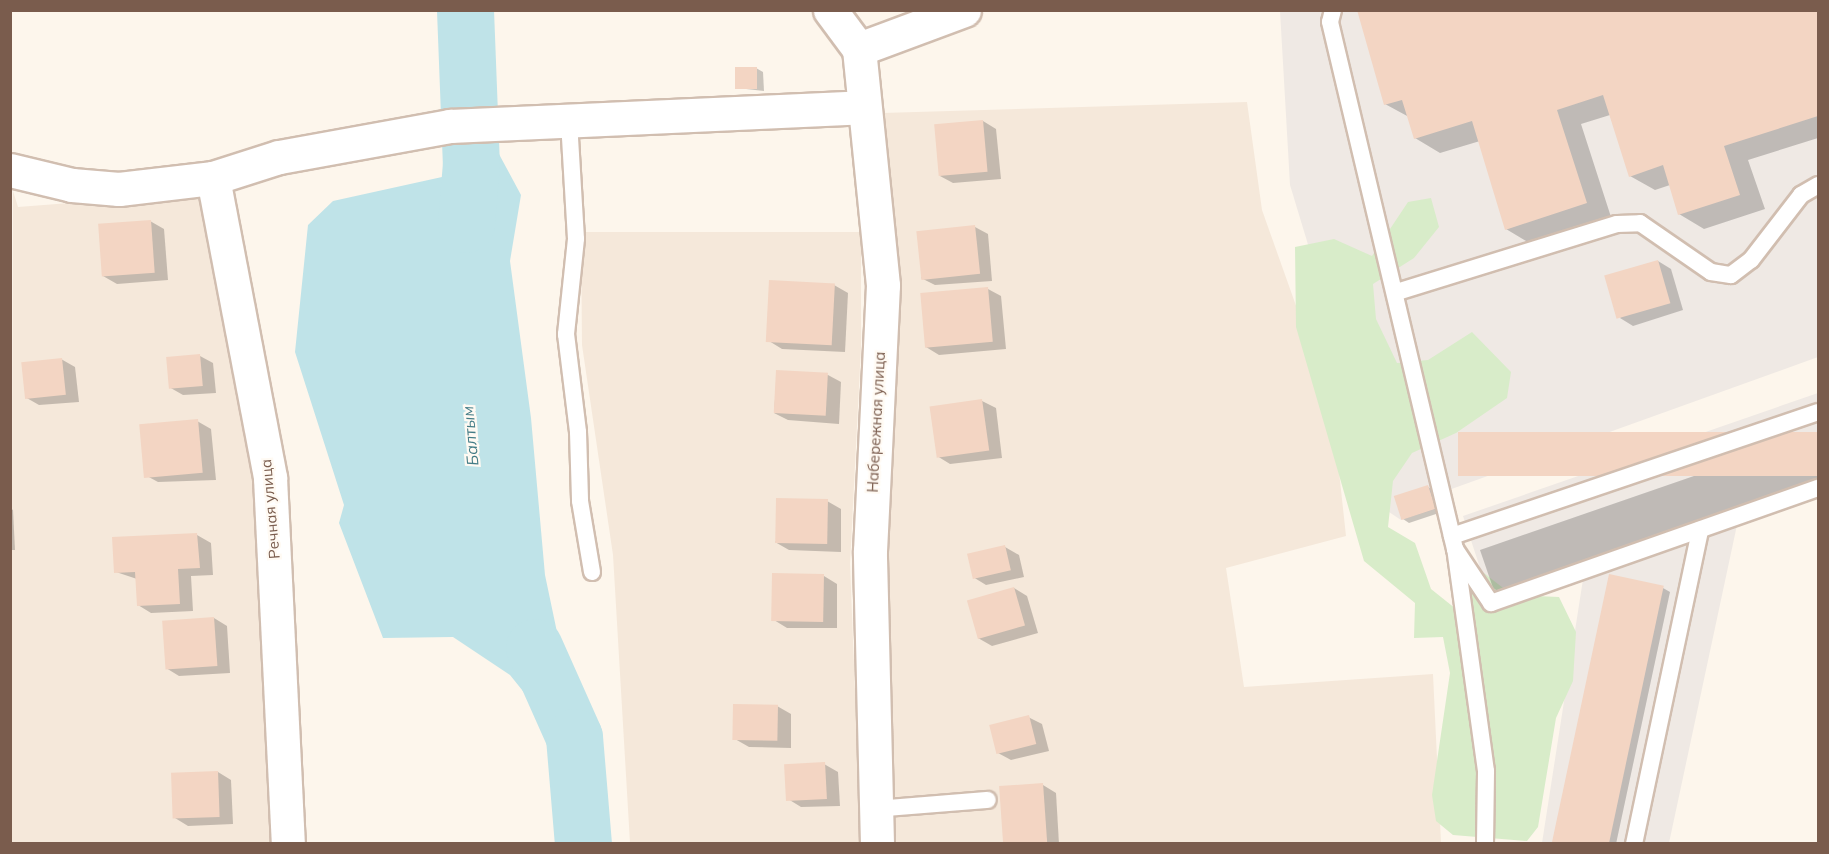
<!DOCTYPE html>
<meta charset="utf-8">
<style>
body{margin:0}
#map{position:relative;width:1829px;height:854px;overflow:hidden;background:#fdf6ec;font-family:Mulish,sans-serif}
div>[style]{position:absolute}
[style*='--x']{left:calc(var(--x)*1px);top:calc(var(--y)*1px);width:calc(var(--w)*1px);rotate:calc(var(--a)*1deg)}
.residential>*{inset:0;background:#f5e8da}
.industrial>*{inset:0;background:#efe9e4}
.green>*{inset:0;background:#d8ecc9}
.water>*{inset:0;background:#bfe3e8}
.shadow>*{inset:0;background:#0003}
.river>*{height:57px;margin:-28.5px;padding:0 28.5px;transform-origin:28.5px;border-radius:28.5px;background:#bfe3e8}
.building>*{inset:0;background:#f3d5c3;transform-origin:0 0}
.roads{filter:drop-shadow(2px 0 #d1beb0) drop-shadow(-2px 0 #d1beb0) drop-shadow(0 2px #d1beb0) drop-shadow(0 -2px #d1beb0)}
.service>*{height:16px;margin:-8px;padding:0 8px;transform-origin:8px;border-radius:8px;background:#fff}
.minor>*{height:33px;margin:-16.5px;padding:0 16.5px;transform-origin:16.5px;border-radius:16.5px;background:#fff}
.tertiary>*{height:33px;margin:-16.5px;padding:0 16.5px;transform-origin:16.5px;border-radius:16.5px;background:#fff}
span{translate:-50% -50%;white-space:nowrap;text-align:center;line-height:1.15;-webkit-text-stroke:4.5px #fffaf3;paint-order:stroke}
.street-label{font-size:15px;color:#7a5c4d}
.water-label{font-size:16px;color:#437c86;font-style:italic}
.frame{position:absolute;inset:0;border:12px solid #7a5c4d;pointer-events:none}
</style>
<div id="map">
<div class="residential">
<i style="clip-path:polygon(1247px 102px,1262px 210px,1332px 407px,1346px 536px,1226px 568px,1244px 687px,1433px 674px,1441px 843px,891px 843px,884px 596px,893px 258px,882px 113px)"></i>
<i style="clip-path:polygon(13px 191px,18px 207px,199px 193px,243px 404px,261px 529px,273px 843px,11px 844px)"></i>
<i style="clip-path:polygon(581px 232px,861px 232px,861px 347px,850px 564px,861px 843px,630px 843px,613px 555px,582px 345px)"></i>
</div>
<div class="industrial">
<i style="clip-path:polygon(1280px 11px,1818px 11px,1818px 357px,1432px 496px,1436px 509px,1401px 520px,1389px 512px,1290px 185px)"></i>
<i style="clip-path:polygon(1818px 393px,1818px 497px,1737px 525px,1669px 843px,1542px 843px,1586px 560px,1489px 595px,1463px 516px)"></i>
</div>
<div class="green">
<i style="clip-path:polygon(1431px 198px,1439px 227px,1414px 258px,1373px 284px,1376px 319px,1397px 363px,1428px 360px,1472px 332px,1511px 372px,1507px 398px,1456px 433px,1412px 453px,1393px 481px,1388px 527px,1415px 543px,1431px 589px,1456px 609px,1484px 573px,1512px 595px,1559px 597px,1576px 632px,1573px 681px,1556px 718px,1538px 827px,1527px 841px,1453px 835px,1436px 821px,1432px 795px,1450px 673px,1443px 637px,1414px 638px,1415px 603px,1364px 561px,1296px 327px,1295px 247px,1334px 239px,1372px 256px,1408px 202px)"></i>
</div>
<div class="water">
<i style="clip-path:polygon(493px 143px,521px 195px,510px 261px,531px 418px,545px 575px,574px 713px,551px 726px,510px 675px,453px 637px,383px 638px,339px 523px,344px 505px,295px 352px,308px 225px,333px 201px,442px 177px,464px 148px)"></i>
</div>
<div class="shadow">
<i style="clip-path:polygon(1359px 10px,1818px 10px,1818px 138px,1748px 160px,1765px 209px,1704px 229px,1679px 214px,1670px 185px,1655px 190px,1630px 176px,1610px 115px,1581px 124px,1611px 217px,1531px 244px,1506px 229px,1480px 141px,1440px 153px,1415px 138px,1409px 117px,1385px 104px)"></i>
<i style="clip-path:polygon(756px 68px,763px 72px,764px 91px,737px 88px)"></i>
<i style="clip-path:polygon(983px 121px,996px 129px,1001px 179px,953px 183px,940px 176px)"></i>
<i style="clip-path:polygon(150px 221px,164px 229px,168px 280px,117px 284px,103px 276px)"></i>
<i style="clip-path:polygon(975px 227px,988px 234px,992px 281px,935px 285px,921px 278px)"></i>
<i style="clip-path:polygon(1658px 261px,1671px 269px,1683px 310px,1633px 326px,1620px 318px)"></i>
<i style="clip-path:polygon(834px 285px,848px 293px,845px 352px,782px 349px,769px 341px)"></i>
<i style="clip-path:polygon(988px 289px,1001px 296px,1006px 349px,939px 355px,926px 347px)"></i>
<i style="clip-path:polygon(200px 356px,213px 363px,216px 393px,183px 395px,169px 387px)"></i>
<i style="clip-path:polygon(61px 359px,75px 367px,79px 402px,39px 405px,25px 397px)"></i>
<i style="clip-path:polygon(777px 371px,828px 375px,841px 382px,839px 424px,788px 420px,774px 413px)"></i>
<i style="clip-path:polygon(982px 401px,996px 408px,1002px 458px,950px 464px,937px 456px)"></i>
<i style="clip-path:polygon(197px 421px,211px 429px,216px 480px,158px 482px,145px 475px)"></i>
<i style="clip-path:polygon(1818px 433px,1818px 482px,1499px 592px,1493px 588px,1480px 550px)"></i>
<i style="clip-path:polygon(1428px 487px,1434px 491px,1442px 512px,1409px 523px,1403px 519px)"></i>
<i style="clip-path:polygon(827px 501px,841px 509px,841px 552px,789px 550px,775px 542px)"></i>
<i style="clip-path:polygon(10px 508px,13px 510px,15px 550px,10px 550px)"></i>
<i style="clip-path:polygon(197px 535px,211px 543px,213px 575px,191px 576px,193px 611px,151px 613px,138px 605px,137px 579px,116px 572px)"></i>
<i style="clip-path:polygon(1005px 547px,1019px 555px,1024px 577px,986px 585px,973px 577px)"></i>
<i style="clip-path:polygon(824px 576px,837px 584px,837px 628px,787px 628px,774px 620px)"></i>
<i style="clip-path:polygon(1014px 588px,1027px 596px,1038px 633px,992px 646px,978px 638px)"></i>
<i style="clip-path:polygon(1663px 588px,1670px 592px,1616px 844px,1553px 844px)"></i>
<i style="clip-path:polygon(214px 618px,227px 626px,230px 673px,179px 676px,166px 668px)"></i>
<i style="clip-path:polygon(777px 706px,791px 714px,791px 748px,749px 747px,735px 739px)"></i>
<i style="clip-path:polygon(1028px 717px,1042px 724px,1049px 751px,1011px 760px,998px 753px)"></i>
<i style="clip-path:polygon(824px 764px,838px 772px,840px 806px,801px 807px,788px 799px)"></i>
<i style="clip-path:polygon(218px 772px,231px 780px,233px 824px,188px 826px,175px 818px)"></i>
<i style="clip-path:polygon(1043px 785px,1056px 793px,1059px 844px,1002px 844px)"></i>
</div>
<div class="river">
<i style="--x:465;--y:10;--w:153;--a:87.8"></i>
<i style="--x:471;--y:163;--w:61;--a:94.7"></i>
<i style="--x:534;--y:647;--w:98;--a:66"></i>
<i style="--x:574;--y:737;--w:107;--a:85.2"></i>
</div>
<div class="building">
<i style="clip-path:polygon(1357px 10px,1818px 10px,1818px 116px,1724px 146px,1740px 195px,1678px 215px,1663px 165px,1629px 177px,1603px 95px,1557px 110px,1587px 203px,1505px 230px,1472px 121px,1414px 139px,1402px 100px,1384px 105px)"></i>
<i style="left:735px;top:67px;width:22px;height:22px"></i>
<i style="left:983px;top:120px;width:52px;height:49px;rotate:85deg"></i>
<i style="left:151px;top:220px;width:53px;height:53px;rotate:86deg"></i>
<i style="left:975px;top:225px;width:49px;height:59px;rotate:84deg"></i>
<i style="left:1658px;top:260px;width:45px;height:56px;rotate:74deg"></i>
<i style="left:769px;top:280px;width:66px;height:62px;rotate:3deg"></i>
<i style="left:988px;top:287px;width:55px;height:68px;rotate:85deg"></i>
<i style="left:200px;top:354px;width:32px;height:34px;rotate:85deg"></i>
<i style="left:62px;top:358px;width:37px;height:41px;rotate:84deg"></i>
<i style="left:776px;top:370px;width:52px;height:43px;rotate:3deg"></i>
<i style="left:982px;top:399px;width:52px;height:53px;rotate:82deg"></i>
<i style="left:198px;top:419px;width:54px;height:59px;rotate:85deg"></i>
<i style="left:1818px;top:432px;width:44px;height:360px;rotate:90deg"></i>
<i style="left:1428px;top:485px;width:25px;height:36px;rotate:72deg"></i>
<i style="left:776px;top:498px;width:52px;height:45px;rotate:1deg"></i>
<i style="clip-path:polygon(197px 533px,200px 568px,178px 569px,180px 604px,137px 606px,135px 572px,114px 573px,112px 537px)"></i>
<i style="left:1005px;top:545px;width:26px;height:39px;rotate:77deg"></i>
<i style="left:772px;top:573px;width:52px;height:48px;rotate:1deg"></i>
<i style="left:1609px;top:574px;width:56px;height:276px;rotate:12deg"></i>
<i style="left:1014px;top:587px;width:40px;height:49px;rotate:74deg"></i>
<i style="left:214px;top:617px;width:49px;height:52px;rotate:86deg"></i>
<i style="left:733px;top:704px;width:45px;height:36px;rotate:1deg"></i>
<i style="left:1029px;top:715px;width:30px;height:41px;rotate:76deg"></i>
<i style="left:825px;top:762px;width:37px;height:41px;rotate:87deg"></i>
<i style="left:218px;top:771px;width:46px;height:47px;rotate:88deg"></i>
<i style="left:1043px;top:783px;width:61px;height:44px;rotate:86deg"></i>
</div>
<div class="roads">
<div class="service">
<i style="--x:1333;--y:10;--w:12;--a:104"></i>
<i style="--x:1330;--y:22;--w:542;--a:76.66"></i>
<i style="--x:569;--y:121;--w:118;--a:86.6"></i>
<i style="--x:576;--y:239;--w:96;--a:96"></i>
<i style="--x:566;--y:334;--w:99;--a:83"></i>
<i style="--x:578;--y:432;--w:69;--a:88.3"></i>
<i style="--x:580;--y:501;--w:72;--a:80.4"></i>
<i style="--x:1397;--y:292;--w:230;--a:-17.2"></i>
<i style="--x:1617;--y:224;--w:23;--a:-2"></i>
<i style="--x:1640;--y:223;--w:86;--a:34.6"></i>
<i style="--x:1711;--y:272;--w:20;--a:9"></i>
<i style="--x:1731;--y:275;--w:25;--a:-37"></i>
<i style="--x:1751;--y:260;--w:82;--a:-52.4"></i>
<i style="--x:1801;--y:195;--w:20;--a:-30"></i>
<i style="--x:1452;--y:536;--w:386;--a:-18.7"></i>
<i style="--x:875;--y:809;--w:113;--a:-4.6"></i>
<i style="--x:1485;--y:844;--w:73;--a:-89.2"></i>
<i style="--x:1486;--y:771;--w:224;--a:-97.9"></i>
<i style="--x:1455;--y:549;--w:65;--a:56.3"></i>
<i style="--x:1491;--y:603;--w:347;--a:-19.4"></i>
<i style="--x:1634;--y:844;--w:321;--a:-78.1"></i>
</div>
<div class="minor">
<i style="--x:830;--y:10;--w:49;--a:53.4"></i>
<i style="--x:10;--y:170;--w:64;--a:13.6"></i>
<i style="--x:72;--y:185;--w:47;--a:4.9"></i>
<i style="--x:119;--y:189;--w:95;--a:-6.7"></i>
<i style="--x:213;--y:178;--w:69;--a:-17.7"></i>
<i style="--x:279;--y:157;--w:174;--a:-10.3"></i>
<i style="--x:450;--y:126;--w:413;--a:-2.6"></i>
<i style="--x:213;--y:178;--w:305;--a:79.2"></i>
<i style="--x:270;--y:478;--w:366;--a:87.2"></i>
</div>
<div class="tertiary">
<i style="--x:877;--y:844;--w:293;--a:-91.4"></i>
<i style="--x:870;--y:551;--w:266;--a:-87.2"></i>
<i style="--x:883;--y:285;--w:237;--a:-95.8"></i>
<i style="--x:859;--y:49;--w:112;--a:-20.4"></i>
</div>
</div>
<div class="street-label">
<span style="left:876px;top:422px;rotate:-87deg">Набережная улица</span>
<span style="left:270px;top:509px;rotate:-95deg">Речная улица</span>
</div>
<div class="water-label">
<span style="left:470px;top:436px;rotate:-95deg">Балтым</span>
</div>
<div class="frame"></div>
</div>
